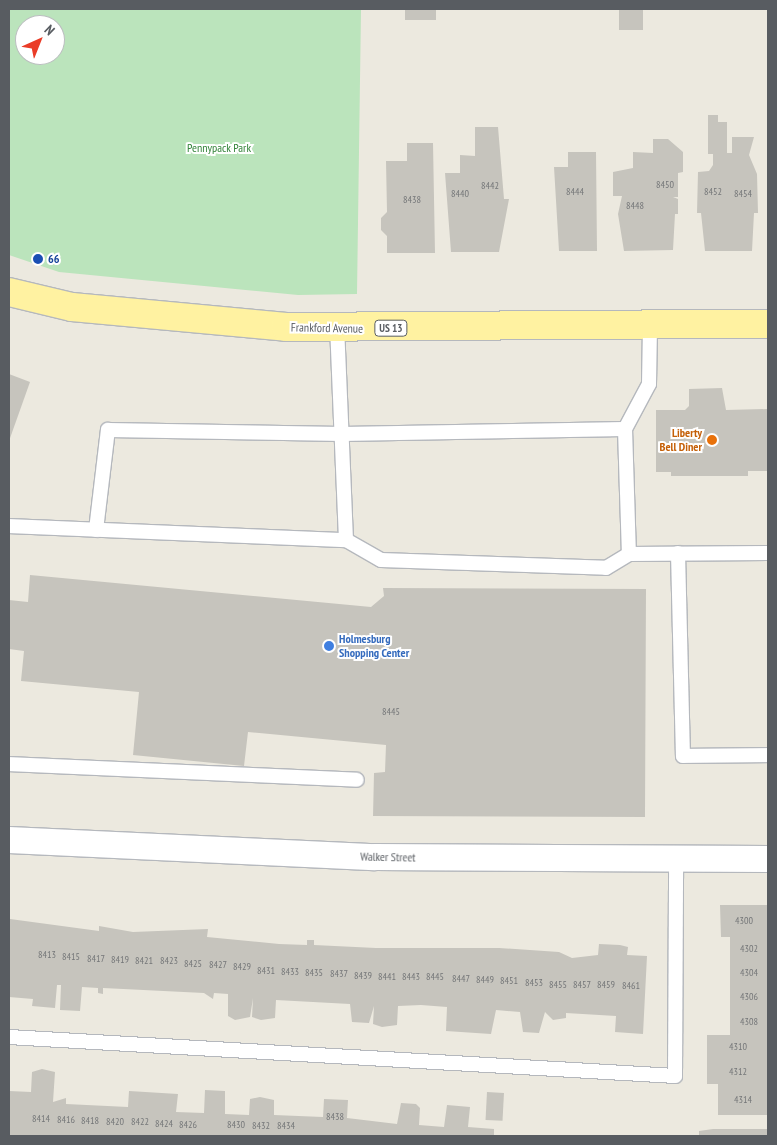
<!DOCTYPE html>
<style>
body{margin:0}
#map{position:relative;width:777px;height:1145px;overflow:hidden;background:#ece9df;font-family:"PT Sans Narrow",sans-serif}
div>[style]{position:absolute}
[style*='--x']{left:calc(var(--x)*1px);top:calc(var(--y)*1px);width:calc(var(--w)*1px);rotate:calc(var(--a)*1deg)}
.green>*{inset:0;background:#bbe4bc}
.building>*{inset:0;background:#c6c4bd;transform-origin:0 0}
.roads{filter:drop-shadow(1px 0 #b5b8bd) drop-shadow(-1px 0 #b5b8bd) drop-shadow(0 1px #b5b8bd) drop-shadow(0 -1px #b5b8bd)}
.lane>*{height:14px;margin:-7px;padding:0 7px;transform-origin:7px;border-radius:7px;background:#fff}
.street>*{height:26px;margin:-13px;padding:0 13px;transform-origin:13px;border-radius:13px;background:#fff}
.primary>*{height:28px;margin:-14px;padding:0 14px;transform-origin:14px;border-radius:14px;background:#fff2a1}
.dots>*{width:14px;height:14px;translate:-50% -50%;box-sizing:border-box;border:2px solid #fff;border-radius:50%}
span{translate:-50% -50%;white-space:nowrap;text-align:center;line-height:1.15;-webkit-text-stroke:4px #fff;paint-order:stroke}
.number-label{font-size:10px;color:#747678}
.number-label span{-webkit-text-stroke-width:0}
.shield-label span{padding:1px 4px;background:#fff;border:1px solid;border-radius:4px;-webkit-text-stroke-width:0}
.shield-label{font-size:11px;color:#585c61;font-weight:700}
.park-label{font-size:12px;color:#34843a}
.transit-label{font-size:12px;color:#164399;font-weight:700}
.left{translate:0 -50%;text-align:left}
.street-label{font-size:12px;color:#585c61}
.food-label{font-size:12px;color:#c56008;font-weight:700}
.right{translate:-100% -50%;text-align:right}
.shop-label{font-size:12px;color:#366cbe;font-weight:700}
.frame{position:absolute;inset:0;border:10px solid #585c61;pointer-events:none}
.north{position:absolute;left:15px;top:15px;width:50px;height:50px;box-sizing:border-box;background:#fff;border:1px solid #bcbec0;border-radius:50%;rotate:44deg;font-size:14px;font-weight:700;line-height:20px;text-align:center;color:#585c61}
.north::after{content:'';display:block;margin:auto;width:18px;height:22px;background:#ea3c27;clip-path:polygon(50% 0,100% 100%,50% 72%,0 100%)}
</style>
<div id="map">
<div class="green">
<i style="clip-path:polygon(evenodd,9px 9px,361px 9px,357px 294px,298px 295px,59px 272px,9px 255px,9px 9px,25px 25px,55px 25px,55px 55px,25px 55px,25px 25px)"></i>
</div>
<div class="building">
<i style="left:405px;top:9px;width:31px;height:11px"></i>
<i style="left:619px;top:9px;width:24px;height:21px"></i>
<i style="clip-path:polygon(708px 115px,718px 115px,718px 122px,727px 122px,727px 153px,732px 153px,732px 137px,754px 137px,749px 155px,757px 174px,758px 213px,754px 213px,752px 251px,705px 251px,701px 213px,697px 213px,698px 172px,709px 171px,713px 165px,713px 154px,708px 154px)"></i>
<i style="clip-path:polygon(475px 127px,498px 127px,504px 199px,509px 199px,499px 252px,451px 252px,445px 173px,460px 173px,460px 155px,475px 156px)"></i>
<i style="clip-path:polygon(653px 139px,668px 139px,683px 152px,683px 172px,678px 173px,678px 197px,673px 197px,678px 199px,678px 214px,675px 214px,673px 250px,624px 251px,618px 214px,622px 196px,613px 196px,613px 172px,633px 168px,633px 152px,653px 153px)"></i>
<i style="clip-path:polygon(407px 143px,433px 143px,435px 253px,387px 253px,387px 236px,381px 230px,381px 218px,387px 212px,386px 161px,407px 161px)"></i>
<i style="clip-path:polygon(568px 152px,596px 152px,597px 251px,559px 251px,554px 167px,568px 167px)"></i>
<i style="clip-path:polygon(9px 374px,30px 382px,9px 441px)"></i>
<i style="clip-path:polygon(722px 388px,726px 410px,768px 409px,768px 471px,748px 471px,748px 476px,671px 476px,671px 472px,656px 472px,656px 410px,685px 410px,689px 406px,689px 389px)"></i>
<i style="clip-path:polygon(30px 575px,371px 607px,384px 596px,383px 588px,646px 589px,645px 817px,373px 816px,374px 773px,385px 772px,386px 745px,248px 732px,244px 766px,133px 755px,139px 692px,21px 681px,24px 651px,9px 649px,9px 600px,28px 602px)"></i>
<i style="clip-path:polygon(720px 905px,768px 905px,768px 1115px,718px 1115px,718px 1084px,707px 1084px,707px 1035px,730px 1035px,730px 937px,721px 937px)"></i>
<i style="clip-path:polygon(10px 919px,99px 931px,99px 926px,133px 932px,208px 929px,207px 937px,279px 944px,307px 945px,307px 940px,314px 940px,314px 945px,376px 948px,499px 948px,559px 952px,572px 958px,598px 955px,599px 944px,620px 945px,628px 947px,627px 955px,647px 956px,643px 1034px,615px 1032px,616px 1016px,566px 1013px,566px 1018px,553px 1020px,545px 1012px,539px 1033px,523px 1032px,520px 1012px,496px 1010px,491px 1034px,446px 1031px,447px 1007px,421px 1005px,398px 1006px,397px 1025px,382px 1027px,373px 1024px,374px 1006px,369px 1023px,352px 1022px,350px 1004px,276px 1000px,275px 1018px,261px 1020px,252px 1017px,253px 998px,250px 1017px,235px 1020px,228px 1016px,228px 994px,214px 993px,213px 999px,204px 993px,103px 988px,103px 994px,98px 993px,98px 988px,82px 987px,80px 1011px,60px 1010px,61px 985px,57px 985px,55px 1008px,32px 1006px,33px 999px,9px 997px)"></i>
<i style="clip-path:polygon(42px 1069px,55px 1072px,53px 1102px,66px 1098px,66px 1104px,128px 1107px,129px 1091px,178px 1094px,176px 1112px,204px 1113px,205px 1090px,225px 1091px,225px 1114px,249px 1115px,250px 1099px,260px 1097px,274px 1100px,274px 1115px,323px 1117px,324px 1099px,348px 1100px,347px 1118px,397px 1124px,401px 1103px,416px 1104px,420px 1108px,419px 1125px,444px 1127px,447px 1105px,470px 1107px,468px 1127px,494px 1129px,494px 1136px,9px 1136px,9px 1091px,31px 1092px,32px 1072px)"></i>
<i style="left:487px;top:1092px;width:17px;height:28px;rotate:3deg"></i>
<i style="clip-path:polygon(713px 1129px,768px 1129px,768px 1136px,699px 1136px,699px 1131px)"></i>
</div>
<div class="roads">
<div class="lane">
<i style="--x:625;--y:429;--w:51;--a:-61.9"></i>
<i style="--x:649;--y:384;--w:59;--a:-89"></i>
<i style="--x:9;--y:526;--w:337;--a:2.4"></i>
<i style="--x:346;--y:540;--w:211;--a:-92.4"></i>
<i style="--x:96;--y:530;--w:101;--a:-83.2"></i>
<i style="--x:108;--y:430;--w:234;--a:1"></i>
<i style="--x:342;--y:434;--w:283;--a:-1"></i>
<i style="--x:625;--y:429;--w:125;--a:88.2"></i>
<i style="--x:629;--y:554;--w:139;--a:-0.4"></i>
<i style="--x:346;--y:540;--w:40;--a:29.7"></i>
<i style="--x:381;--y:560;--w:225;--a:2"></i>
<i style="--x:606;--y:568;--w:27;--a:-31"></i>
<i style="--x:678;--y:553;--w:203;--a:88.6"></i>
<i style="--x:683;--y:756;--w:85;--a:-0.7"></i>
<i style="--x:9;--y:764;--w:348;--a:2.6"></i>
<i style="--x:9;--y:1037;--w:667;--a:3.35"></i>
<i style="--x:675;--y:1076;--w:217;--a:-89.7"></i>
</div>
<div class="street">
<i style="--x:9;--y:840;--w:366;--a:2.7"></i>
<i style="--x:375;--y:857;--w:393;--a:0.3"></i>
</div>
<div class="primary">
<i style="--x:9;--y:292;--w:65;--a:13.4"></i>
<i style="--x:72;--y:307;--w:215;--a:5.3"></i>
<i style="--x:286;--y:327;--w:482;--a:-0.4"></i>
</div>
</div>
<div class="dots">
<i style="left:38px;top:259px;background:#1a4fb4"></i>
<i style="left:712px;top:440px;background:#e8710a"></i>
<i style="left:329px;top:646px;background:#3f7fe0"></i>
</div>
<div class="number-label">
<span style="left:665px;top:185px">8450</span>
<span style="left:490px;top:186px">8442</span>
<span style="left:575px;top:192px">8444</span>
<span style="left:713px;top:192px">8452</span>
<span style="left:460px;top:194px">8440</span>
<span style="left:743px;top:194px">8454</span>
<span style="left:412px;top:200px">8438</span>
<span style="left:635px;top:206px">8448</span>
<span style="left:391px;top:712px">8445</span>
<span style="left:744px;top:921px">4300</span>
<span style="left:749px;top:949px">4302</span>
<span style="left:47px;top:955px">8413</span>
<span style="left:71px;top:957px">8415</span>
<span style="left:96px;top:959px">8417</span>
<span style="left:120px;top:960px">8419</span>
<span style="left:144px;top:961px">8421</span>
<span style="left:169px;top:961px">8423</span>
<span style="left:193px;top:964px">8425</span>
<span style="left:218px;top:965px">8427</span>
<span style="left:242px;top:967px">8429</span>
<span style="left:266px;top:971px">8431</span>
<span style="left:290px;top:972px">8433</span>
<span style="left:314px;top:973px">8435</span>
<span style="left:749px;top:973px">4304</span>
<span style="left:339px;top:974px">8437</span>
<span style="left:363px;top:976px">8439</span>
<span style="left:387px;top:977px">8441</span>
<span style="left:411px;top:977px">8443</span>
<span style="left:435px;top:977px">8445</span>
<span style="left:461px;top:979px">8447</span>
<span style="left:485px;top:980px">8449</span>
<span style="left:509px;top:981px">8451</span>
<span style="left:534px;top:983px">8453</span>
<span style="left:558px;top:985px">8455</span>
<span style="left:582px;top:985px">8457</span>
<span style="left:606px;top:985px">8459</span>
<span style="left:631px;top:986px">8461</span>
<span style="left:749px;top:997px">4306</span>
<span style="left:749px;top:1022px">4308</span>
<span style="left:738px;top:1047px">4310</span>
<span style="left:738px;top:1072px">4312</span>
<span style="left:743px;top:1100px">4314</span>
<span style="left:335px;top:1117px">8438</span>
<span style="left:41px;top:1119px">8414</span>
<span style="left:66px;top:1120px">8416</span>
<span style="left:90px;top:1121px">8418</span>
<span style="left:115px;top:1122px">8420</span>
<span style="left:140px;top:1122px">8422</span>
<span style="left:164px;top:1124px">8424</span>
<span style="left:188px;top:1125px">8426</span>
<span style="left:236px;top:1125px">8430</span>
<span style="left:261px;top:1126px">8432</span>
<span style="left:286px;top:1126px">8434</span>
</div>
<div class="shield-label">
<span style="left:391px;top:328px">US 13</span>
</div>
<div class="park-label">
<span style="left:219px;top:148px">Pennypack Park</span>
</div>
<div class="transit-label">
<span class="left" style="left:48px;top:259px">66</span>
</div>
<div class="street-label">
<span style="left:327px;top:328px;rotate:1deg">Frankford Avenue</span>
<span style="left:388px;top:857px;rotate:1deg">Walker Street</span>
</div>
<div class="food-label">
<span class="right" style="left:702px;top:440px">Liberty<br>Bell Diner</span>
</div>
<div class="shop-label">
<span class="left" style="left:339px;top:646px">Holmesburg<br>Shopping Center</span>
</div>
<div class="frame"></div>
<div class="north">N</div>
</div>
